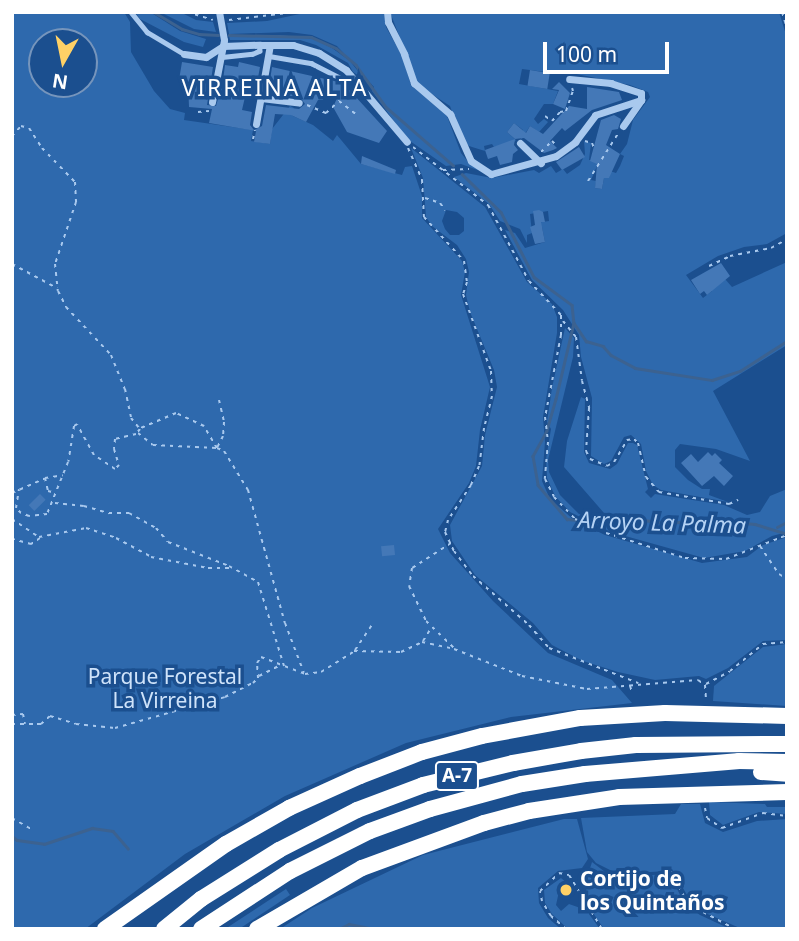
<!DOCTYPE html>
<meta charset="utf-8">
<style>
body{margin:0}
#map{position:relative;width:799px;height:941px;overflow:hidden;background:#1b4f8f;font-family:"Noto Sans",sans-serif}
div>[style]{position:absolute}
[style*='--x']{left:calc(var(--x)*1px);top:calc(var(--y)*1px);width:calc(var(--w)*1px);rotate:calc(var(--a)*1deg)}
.green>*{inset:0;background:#2e69ad;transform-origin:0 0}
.stream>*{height:2.5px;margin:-1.25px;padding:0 1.25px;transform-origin:1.25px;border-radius:1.25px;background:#3c6290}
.building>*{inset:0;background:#4478b7;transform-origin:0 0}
.path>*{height:2px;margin-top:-1px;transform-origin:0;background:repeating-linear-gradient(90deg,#a9c9ee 0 3.5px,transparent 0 8.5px)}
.lane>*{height:4.5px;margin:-2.25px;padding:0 2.25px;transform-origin:2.25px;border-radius:2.25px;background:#a9c9ee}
.street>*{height:7px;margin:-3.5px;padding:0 3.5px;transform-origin:3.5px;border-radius:3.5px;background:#a9c9ee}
.highway>*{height:16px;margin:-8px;padding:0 8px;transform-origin:8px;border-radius:8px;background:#fff}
.dots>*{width:19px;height:19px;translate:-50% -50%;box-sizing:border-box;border:4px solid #1b4f8f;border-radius:50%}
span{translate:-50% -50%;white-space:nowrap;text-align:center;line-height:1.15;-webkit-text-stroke:7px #1b4f8f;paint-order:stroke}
.shield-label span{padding:2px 5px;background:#1b4f8f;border:2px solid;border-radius:5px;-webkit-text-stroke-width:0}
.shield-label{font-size:19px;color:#fff;font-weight:700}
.park-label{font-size:21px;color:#cfe3fa}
.poi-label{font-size:21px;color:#fff;font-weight:700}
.left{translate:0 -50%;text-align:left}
.neighbourhood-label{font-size:23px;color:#fff;letter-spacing:2px}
.water-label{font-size:23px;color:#b5d3f5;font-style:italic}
.frame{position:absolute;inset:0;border:14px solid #fff;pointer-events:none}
.north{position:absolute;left:28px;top:28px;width:70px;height:70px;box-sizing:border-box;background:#1b4f8f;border:2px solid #7695bc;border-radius:50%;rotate:189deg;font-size:19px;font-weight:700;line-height:28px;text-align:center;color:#fff}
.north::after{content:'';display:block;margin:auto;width:24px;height:32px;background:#ffd166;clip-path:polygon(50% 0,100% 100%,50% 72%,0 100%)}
.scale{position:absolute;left:543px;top:42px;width:126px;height:32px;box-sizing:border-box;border:4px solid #fff;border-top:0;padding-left:9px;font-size:21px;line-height:24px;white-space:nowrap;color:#fff;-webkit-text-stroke:5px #1b4f8f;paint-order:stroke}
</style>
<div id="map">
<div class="green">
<i style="clip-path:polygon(evenodd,12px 12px,124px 12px,130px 22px,131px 52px,154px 91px,170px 109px,185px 113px,184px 120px,253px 130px,251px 141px,270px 144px,272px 129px,290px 106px,294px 108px,291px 114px,293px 116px,313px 125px,333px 141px,337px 135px,361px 164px,402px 175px,405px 167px,412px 166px,422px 196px,422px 218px,462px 261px,465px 272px,461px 295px,490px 387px,480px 430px,476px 466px,469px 483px,438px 529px,450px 553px,493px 601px,548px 653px,612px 680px,632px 703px,511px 717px,406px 743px,285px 796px,185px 854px,85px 929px,12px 929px,12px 12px,42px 42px,84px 42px,84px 84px,42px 84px,42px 42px)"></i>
<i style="clip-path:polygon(135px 12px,150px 12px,180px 31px,206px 39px,203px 47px,184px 42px,140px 19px)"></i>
<i style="clip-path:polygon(160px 12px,180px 12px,196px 20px,213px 22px,216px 32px,194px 29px)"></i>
<i style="clip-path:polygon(309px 12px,384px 12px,386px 27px,402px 56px,411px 85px,447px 116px,461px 153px,469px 163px,486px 173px,461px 164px,446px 166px,407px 139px,372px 91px,374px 87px,337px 46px,312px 35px,289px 32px,229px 34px,227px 23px,267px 21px)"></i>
<i style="clip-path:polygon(390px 12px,779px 12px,787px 38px,787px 233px,767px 244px,744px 247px,718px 256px,686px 275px,703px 298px,712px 291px,710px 287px,725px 279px,732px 287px,787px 262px,787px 345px,713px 391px,750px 461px,716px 449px,680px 444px,675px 450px,675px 467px,688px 480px,702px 489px,710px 489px,709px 495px,728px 502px,661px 490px,653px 485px,646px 471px,641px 444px,631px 435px,624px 437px,611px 461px,604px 464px,591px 456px,592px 398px,581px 357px,579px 335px,563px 310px,532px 280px,505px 230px,515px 233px,525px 248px,545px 242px,542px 227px,536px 227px,535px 223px,549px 221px,548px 211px,530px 214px,532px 233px,527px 235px,527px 243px,520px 229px,500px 221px,489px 204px,454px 177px,466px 173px,492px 178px,534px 170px,539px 173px,551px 166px,556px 173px,563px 169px,567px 174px,580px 165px,585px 154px,584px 141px,591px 143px,589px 160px,600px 159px,591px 180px,596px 181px,595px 188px,602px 189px,604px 178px,609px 178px,610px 171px,616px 173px,620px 166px,624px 156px,620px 154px,627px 144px,633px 120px,650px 97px,648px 92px,630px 85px,562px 71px,561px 74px,522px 69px,519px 84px,558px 91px,553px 104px,544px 104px,534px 119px,538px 124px,544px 119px,548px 122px,539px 132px,530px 126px,521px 140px,523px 130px,514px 123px,507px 132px,516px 140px,514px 142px,494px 147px,492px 144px,484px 146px,485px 151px,472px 147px,464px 144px,450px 106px,418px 85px)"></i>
<i style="clip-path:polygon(280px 35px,314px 39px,332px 48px,350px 61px,365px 80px,353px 72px,348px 63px,316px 45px,300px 40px,230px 40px,229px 36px)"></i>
<i style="left:222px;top:79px;width:26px;height:14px;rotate:13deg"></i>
<i style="clip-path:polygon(evenodd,411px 148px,485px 207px,527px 282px,552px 304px,557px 317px,557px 333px,543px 417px,545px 442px,542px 481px,550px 499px,574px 520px,605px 535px,702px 563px,747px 557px,763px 545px,787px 537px,787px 640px,763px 641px,728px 668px,706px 679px,699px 676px,655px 680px,618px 672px,583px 661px,552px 645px,533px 623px,475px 575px,452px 541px,450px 525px,482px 466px,485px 435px,497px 387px,494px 370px,470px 312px,466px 295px,469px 272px,466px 259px,457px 245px,432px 226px,426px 217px,423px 178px,411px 148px,446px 210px,457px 212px,464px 218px,464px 231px,459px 235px,450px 235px,445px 229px,442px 221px,446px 210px)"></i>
<i style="clip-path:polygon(565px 328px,574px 338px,573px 357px,548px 460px,549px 472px,560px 495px,579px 514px,601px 518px,604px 513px,564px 467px,567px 441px,581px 397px,585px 399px,584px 452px,589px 463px,610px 469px,617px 464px,628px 443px,633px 443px,637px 445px,648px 489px,645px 492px,651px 498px,655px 494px,724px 505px,747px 515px,760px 512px,770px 496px,787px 489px,787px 532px,772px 536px,745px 551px,704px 558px,611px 532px,570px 512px,555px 496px,547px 478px,546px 459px,551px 429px,547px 422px,552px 388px)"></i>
<i style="clip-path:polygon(787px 644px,787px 706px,713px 701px,714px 686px,763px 647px)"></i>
<i style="clip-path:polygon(709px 802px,765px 804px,767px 807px,787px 807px,787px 814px,759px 812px,723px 825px,710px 815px)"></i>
<i style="clip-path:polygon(681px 804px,700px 804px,705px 823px,723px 832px,757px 821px,787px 819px,787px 929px,742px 929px,703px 912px,691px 902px,672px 869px,667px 871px,618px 874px,596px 863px,587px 852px,581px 818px,675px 814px)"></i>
<i style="clip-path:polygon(564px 819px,577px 819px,588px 859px,582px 868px,558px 871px,538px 888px,539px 903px,548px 918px,561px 929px,280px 929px,312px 908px,423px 855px)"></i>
<i style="clip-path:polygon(592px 862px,609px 875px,619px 877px,669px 874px,685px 904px,700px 915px,730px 929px,604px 929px,587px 904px,586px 881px)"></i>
<i style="clip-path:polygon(561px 878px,568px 884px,560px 887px,556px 905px,561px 911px,569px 904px,586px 910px,600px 929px,568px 929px,552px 914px,545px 903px,544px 890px)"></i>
<i style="clip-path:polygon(286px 889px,290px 895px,239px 929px,225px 929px)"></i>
</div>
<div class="stream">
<i style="--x:154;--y:12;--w:33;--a:31"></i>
<i style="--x:182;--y:29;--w:18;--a:16"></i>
<i style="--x:199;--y:34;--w:19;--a:3"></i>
<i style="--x:229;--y:35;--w:82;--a:1.4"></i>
<i style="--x:311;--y:37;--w:27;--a:24"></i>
<i style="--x:336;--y:48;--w:26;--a:40"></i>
<i style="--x:356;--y:65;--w:52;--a:54.5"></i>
<i style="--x:386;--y:107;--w:89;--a:40.9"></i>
<i style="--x:462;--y:174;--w:54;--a:44.3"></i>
<i style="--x:501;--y:212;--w:73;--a:63.1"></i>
<i style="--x:534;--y:277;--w:47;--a:36.4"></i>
<i style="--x:572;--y:305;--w:18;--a:84"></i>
<i style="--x:574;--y:323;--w:78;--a:103.3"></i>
<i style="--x:556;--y:399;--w:33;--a:106"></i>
<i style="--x:547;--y:431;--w:29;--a:119"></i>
<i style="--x:533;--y:456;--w:29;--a:80"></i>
<i style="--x:538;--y:485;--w:45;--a:49.5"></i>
<i style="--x:567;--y:519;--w:56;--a:5.1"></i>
<i style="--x:623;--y:524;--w:14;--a:-21"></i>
<i style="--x:636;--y:519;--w:29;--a:8"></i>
<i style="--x:665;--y:523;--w:44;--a:-3.9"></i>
<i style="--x:709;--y:520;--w:46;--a:5"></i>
<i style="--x:755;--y:524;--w:34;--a:17"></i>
<i style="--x:574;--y:323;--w:22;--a:56"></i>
<i style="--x:586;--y:341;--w:18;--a:16"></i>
<i style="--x:603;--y:346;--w:12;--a:48"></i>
<i style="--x:611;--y:355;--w:27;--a:28"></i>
<i style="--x:635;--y:368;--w:78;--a:8.9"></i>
<i style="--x:712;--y:380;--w:29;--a:-18"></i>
<i style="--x:740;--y:371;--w:56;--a:-32.6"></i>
<i style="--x:777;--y:527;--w:11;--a:-27"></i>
<i style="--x:12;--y:836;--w:6;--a:39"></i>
<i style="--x:17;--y:840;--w:27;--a:8"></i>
<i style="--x:44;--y:844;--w:51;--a:-18.4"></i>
<i style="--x:92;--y:828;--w:21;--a:8"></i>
<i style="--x:113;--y:831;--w:23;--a:49"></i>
<i style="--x:339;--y:929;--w:11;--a:-27"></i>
<i style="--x:349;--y:924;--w:25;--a:11"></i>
</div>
<div class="building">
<i style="clip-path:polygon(182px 62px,213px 67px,207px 105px,216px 106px,220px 92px,245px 97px,242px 110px,252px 112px,250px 125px,254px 130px,262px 126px,266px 105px,299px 109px,305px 104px,300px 97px,268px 93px,272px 67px,343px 83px,387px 131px,379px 143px,347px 132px,333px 107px,339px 94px,324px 90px,323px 100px,318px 100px,306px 122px,291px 115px,275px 114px,270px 144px,254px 142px,256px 131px,209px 123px,212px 109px,189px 107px,188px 82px,179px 80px)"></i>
<i style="clip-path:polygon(239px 62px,260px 67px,254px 99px,244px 97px,248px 81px,223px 80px,225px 65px,238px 67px)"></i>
<i style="left:530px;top:70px;width:20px;height:16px;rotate:9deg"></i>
<i style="clip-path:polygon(559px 82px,570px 93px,565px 109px,553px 104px,559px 90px,552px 89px)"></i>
<i style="clip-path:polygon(587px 87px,619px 92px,622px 100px,592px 110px,565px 131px,562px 128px,550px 141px,557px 148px,553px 150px,544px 153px,524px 138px,515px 139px,507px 132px,514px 123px,526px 133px,530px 126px,543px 134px,569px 106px,587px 109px)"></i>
<i style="clip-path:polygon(614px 115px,621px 119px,618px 129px,612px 130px,606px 145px,620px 154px,609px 178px,604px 178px,602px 189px,595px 188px,597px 164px,590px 161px,601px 120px)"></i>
<i style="clip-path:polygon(515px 139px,514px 145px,518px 150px,513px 154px,512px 162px,500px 165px,497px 156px,488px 159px,485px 150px)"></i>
<i style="clip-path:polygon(579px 147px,585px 157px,562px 170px,556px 162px)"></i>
<i style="clip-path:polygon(362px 156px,396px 170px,395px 174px,361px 164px)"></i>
<i style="clip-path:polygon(539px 210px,543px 212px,545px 222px,541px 222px,545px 242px,535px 244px,530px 227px,535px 225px,533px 211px)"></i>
<i style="clip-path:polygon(721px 263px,730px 276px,707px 295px,704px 291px,700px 294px,691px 280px)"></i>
<i style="clip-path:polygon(708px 452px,712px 456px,715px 453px,722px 460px,719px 463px,733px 476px,724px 486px,714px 476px,702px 486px,681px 463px,691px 454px,698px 462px)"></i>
<i style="left:40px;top:494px;width:8px;height:16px;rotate:45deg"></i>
<i style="left:394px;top:545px;width:10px;height:13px;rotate:84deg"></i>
</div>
<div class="path">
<i style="--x:187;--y:12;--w:27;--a:17"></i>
<i style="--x:782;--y:12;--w:17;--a:73"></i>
<i style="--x:229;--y:20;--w:67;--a:-6.8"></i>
<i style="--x:307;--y:105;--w:21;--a:23"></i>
<i style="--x:326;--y:113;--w:18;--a:-43"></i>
<i style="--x:339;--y:101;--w:23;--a:38"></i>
<i style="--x:198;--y:112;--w:11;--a:-5"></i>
<i style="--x:545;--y:116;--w:9;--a:36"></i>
<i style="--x:552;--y:121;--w:12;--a:-48"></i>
<i style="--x:560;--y:112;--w:6;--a:-9"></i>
<i style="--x:566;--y:111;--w:21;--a:-71"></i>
<i style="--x:573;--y:91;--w:3;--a:-108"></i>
<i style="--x:12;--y:136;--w:13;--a:-48"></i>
<i style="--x:21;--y:126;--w:8;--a:14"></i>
<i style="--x:29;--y:128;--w:24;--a:57"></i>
<i style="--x:42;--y:148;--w:47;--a:45.9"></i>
<i style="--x:75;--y:182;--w:20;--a:87"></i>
<i style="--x:76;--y:202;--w:65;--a:108.7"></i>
<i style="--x:55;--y:264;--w:27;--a:84"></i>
<i style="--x:58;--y:291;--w:18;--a:63"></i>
<i style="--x:66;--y:307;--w:66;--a:46.8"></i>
<i style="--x:111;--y:355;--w:37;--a:68"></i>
<i style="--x:125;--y:389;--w:30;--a:78"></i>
<i style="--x:131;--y:418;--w:14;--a:51"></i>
<i style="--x:140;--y:429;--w:6;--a:129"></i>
<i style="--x:136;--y:434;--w:22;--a:167"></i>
<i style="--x:115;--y:439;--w:10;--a:96"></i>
<i style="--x:114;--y:449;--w:17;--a:73"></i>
<i style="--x:119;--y:465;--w:6;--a:135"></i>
<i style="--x:115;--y:469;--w:25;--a:-146"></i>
<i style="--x:94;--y:455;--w:35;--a:-119"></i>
<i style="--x:77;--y:424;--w:4;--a:146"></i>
<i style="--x:74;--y:426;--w:36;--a:99"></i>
<i style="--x:68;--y:462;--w:56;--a:112"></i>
<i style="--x:47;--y:514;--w:18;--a:174"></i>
<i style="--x:29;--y:516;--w:9;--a:-159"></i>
<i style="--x:21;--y:513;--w:7;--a:-135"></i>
<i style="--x:16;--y:508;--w:19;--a:-81"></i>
<i style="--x:253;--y:139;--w:9;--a:-77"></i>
<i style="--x:585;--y:141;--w:7;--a:16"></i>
<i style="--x:592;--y:143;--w:5;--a:68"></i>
<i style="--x:413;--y:147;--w:95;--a:37.7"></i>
<i style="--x:488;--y:205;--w:86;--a:61.7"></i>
<i style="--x:529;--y:281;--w:47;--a:46.7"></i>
<i style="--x:561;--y:315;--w:20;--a:90"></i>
<i style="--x:561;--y:335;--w:84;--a:101"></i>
<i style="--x:545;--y:417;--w:25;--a:83"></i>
<i style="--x:548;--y:442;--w:37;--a:95"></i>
<i style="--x:545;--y:479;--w:20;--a:63"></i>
<i style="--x:554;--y:497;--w:30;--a:46"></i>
<i style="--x:575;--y:519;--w:34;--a:24"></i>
<i style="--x:606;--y:533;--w:83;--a:17.6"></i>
<i style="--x:685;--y:558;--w:41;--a:1.4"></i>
<i style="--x:726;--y:559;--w:66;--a:-21.5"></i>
<i style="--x:408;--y:148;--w:35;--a:66"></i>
<i style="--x:422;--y:180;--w:37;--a:87"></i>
<i style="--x:424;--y:217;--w:59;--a:47.7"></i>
<i style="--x:464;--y:261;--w:21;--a:82"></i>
<i style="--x:467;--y:282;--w:13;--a:108"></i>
<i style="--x:463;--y:294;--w:82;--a:70"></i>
<i style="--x:491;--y:371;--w:25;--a:88"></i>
<i style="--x:492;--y:396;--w:33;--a:104"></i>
<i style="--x:484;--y:428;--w:38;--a:97"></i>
<i style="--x:479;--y:466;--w:21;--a:113"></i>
<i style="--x:471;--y:485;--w:42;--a:123.3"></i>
<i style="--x:448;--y:520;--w:12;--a:104"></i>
<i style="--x:445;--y:532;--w:21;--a:65"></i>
<i style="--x:454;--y:551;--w:31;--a:53"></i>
<i style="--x:473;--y:576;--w:74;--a:41.2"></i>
<i style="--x:529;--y:625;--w:30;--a:49"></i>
<i style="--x:549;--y:648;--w:96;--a:21.5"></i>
<i style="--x:541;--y:152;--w:16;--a:-45"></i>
<i style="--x:552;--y:141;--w:7;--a:45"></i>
<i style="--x:12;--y:159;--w:24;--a:90"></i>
<i style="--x:443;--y:170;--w:26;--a:-2"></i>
<i style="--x:588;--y:181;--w:58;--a:-57.7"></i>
<i style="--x:425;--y:198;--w:16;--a:18"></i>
<i style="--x:440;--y:203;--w:9;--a:54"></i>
<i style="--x:12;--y:264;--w:51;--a:28.1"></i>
<i style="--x:709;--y:266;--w:23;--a:-25"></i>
<i style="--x:730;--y:256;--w:42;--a:-11"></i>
<i style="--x:771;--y:248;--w:18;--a:-29"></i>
<i style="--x:563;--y:321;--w:21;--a:51"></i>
<i style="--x:576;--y:337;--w:44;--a:82.2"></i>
<i style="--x:582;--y:381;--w:28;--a:75"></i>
<i style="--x:589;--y:408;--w:43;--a:94"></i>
<i style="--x:586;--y:451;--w:9;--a:63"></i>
<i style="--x:590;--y:459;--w:18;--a:22"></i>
<i style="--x:607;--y:466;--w:8;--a:-30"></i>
<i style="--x:614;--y:462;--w:26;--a:-59"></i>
<i style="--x:627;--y:440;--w:7;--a:-8"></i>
<i style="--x:634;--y:439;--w:6;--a:45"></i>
<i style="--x:638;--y:443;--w:35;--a:77"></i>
<i style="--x:646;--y:477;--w:20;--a:49"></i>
<i style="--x:659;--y:492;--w:71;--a:9.7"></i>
<i style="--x:729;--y:504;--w:10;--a:-24"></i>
<i style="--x:219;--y:400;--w:23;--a:77"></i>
<i style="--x:224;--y:422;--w:14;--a:94"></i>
<i style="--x:223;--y:436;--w:13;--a:117"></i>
<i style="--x:217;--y:448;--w:8;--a:23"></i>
<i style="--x:224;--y:451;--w:46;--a:58.4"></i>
<i style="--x:248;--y:490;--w:138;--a:74.5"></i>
<i style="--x:285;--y:623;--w:53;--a:69.2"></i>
<i style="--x:138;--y:433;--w:19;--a:39"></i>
<i style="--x:153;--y:445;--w:64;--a:2.7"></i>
<i style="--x:217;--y:448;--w:26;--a:-121"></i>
<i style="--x:204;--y:426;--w:31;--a:-155"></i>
<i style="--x:176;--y:413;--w:39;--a:157"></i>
<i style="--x:45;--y:478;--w:18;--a:-9"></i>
<i style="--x:12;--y:493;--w:36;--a:-24"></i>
<i style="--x:45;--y:478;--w:13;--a:77"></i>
<i style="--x:48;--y:491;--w:8;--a:14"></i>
<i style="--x:55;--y:503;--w:29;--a:6"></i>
<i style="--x:84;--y:506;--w:26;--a:16"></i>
<i style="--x:109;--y:513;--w:20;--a:0"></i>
<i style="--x:129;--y:513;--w:31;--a:29"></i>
<i style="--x:156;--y:528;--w:18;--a:49"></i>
<i style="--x:168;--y:542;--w:66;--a:21.5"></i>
<i style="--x:229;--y:566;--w:33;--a:29"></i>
<i style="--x:258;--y:582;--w:88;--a:72.8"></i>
<i style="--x:12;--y:519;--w:34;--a:34"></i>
<i style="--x:40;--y:538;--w:11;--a:146"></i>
<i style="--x:31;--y:544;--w:20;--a:-165"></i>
<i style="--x:39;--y:537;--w:48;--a:-10.8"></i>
<i style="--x:86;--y:528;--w:32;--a:18"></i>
<i style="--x:116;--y:538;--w:40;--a:28"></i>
<i style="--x:151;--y:557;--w:58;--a:10.9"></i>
<i style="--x:208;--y:568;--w:23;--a:0"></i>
<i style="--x:451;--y:543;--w:46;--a:147.3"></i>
<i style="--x:412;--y:568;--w:18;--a:99"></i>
<i style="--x:409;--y:586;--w:39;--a:64"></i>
<i style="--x:426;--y:621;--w:40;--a:44"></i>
<i style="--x:760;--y:546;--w:34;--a:56"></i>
<i style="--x:779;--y:574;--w:9;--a:32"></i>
<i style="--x:423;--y:641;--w:15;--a:-58"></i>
<i style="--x:355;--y:650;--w:32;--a:-56"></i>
<i style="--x:259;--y:676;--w:22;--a:-27"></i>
<i style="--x:706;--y:684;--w:27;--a:-28"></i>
<i style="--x:730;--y:671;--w:43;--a:-39.3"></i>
<i style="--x:763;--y:644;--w:24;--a:-5"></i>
<i style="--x:630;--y:686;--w:6;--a:72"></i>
<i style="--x:12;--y:715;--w:11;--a:-5"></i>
<i style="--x:23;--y:714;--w:10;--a:79"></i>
<i style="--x:12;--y:724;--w:29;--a:0"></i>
<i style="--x:41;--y:724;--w:12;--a:-42"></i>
<i style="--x:50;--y:716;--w:27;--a:17"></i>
<i style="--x:76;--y:724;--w:39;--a:6"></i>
<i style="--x:115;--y:728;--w:114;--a:-15.7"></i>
<i style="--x:225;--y:697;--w:31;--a:-27"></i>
<i style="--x:253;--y:683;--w:7;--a:-45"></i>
<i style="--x:258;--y:678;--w:15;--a:-94"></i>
<i style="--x:257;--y:663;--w:7;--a:-56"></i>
<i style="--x:261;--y:657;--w:47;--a:21.1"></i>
<i style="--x:305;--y:674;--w:16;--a:-7"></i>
<i style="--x:321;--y:672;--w:39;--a:-32"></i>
<i style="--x:354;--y:651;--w:47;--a:1.2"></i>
<i style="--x:401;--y:652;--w:23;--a:-25"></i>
<i style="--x:422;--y:642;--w:33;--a:12"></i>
<i style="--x:454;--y:649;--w:73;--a:21.7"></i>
<i style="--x:522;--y:676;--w:66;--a:11.3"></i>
<i style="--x:587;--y:689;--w:111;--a:-4.6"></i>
<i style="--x:698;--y:680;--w:9;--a:36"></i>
<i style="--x:705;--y:685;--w:15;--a:86"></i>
<i style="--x:705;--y:808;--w:10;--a:79"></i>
<i style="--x:707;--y:818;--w:18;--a:34"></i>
<i style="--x:722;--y:828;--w:44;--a:-20.1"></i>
<i style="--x:763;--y:813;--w:24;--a:7"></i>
<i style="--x:12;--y:818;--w:22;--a:30"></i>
<i style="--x:671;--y:871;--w:37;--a:63"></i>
<i style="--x:688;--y:904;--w:53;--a:28"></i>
<i style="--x:566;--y:929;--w:20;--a:-139"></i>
<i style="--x:551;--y:916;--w:17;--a:-121"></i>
<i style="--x:542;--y:901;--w:10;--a:-101"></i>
<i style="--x:540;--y:891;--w:26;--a:-43"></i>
<i style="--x:559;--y:873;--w:10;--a:11"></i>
<i style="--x:569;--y:875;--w:63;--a:58.6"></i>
</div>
<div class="lane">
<i style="--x:131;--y:12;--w:26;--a:51"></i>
<i style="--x:147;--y:32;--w:43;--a:30.7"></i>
<i style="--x:269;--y:56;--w:43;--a:9.5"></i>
<i style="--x:311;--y:63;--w:31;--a:27"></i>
<i style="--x:222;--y:57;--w:30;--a:-6"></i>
<i style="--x:252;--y:54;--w:8;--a:-23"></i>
<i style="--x:259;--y:51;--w:5;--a:-79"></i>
</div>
<div class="street">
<i style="--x:387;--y:12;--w:10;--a:84"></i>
<i style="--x:388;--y:22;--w:36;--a:63"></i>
<i style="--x:404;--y:54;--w:31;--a:71"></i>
<i style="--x:414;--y:83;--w:48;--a:40.7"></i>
<i style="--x:450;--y:114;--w:51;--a:65.9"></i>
<i style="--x:471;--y:161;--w:24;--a:33"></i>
<i style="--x:491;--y:174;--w:67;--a:-15.5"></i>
<i style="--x:556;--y:156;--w:24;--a:-36"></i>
<i style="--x:575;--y:142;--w:34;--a:-53"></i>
<i style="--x:595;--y:115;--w:48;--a:-18.1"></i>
<i style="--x:641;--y:100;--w:7;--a:-90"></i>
<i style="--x:641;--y:93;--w:32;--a:-162"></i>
<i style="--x:611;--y:83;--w:42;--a:-174.6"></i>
<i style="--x:184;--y:54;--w:22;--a:8"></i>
<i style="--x:206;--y:57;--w:20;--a:-33"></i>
<i style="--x:223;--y:46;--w:37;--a:-2"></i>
<i style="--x:260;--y:45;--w:33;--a:0"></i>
<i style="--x:293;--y:45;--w:27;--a:17"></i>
<i style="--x:319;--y:53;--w:32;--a:32"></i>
<i style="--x:346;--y:70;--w:94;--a:49.7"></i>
<i style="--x:261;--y:98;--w:38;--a:7"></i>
<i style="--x:212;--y:102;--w:63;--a:-79"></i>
<i style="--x:224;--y:40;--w:28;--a:-100"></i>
<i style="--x:256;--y:124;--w:80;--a:-80"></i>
<i style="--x:623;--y:126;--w:32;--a:-55"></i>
<i style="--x:520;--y:143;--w:29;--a:44"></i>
</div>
<div class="highway">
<i style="--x:761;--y:772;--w:26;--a:4"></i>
<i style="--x:105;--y:929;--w:148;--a:-35.1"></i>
<i style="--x:226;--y:844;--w:73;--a:-29.7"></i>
<i style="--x:289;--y:808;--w:78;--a:-24.3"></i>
<i style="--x:360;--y:776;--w:66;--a:-21.2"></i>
<i style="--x:422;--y:752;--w:62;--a:-14.9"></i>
<i style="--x:482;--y:736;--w:100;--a:-10.4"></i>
<i style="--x:580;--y:718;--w:85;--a:-3.4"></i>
<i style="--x:665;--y:713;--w:122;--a:1.4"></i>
<i style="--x:164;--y:929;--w:48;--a:-39"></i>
<i style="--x:201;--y:899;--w:92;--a:-32.1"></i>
<i style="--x:279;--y:850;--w:88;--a:-27.1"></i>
<i style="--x:357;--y:810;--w:71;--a:-20.7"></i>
<i style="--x:423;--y:785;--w:93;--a:-13.7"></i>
<i style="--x:513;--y:763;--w:69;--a:-10"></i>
<i style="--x:581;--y:751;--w:55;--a:-6.2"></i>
<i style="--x:636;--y:745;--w:151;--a:-0.4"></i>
<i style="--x:201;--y:929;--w:106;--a:-33.1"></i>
<i style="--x:290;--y:871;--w:89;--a:-26.6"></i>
<i style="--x:370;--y:831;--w:64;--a:-20.1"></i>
<i style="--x:430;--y:809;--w:95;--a:-15.2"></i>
<i style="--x:522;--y:784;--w:64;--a:-9"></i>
<i style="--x:585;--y:774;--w:155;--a:-4.8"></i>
<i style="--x:739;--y:761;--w:48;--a:1.2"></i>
<i style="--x:257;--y:929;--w:121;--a:-30.2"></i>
<i style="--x:362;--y:868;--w:130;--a:-20.2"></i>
<i style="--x:484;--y:823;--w:47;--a:-14.9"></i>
<i style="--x:529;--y:811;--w:91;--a:-8.8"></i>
<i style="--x:619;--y:797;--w:168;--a:-1.7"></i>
</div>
<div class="dots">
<i style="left:566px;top:890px;background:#ffd166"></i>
</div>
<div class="shield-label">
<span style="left:457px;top:776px">A-7</span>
</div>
<div class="park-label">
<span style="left:165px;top:688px">Parque Forestal<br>La Virreina</span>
</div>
<div class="poi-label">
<span class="left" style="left:580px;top:890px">Cortijo de<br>los Quintaños</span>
</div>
<div class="neighbourhood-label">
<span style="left:275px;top:87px">VIRREINA ALTA</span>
</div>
<div class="water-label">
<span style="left:662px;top:522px;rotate:2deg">Arroyo La Palma</span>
</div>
<div class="frame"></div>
<div class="north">N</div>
<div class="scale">100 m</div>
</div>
